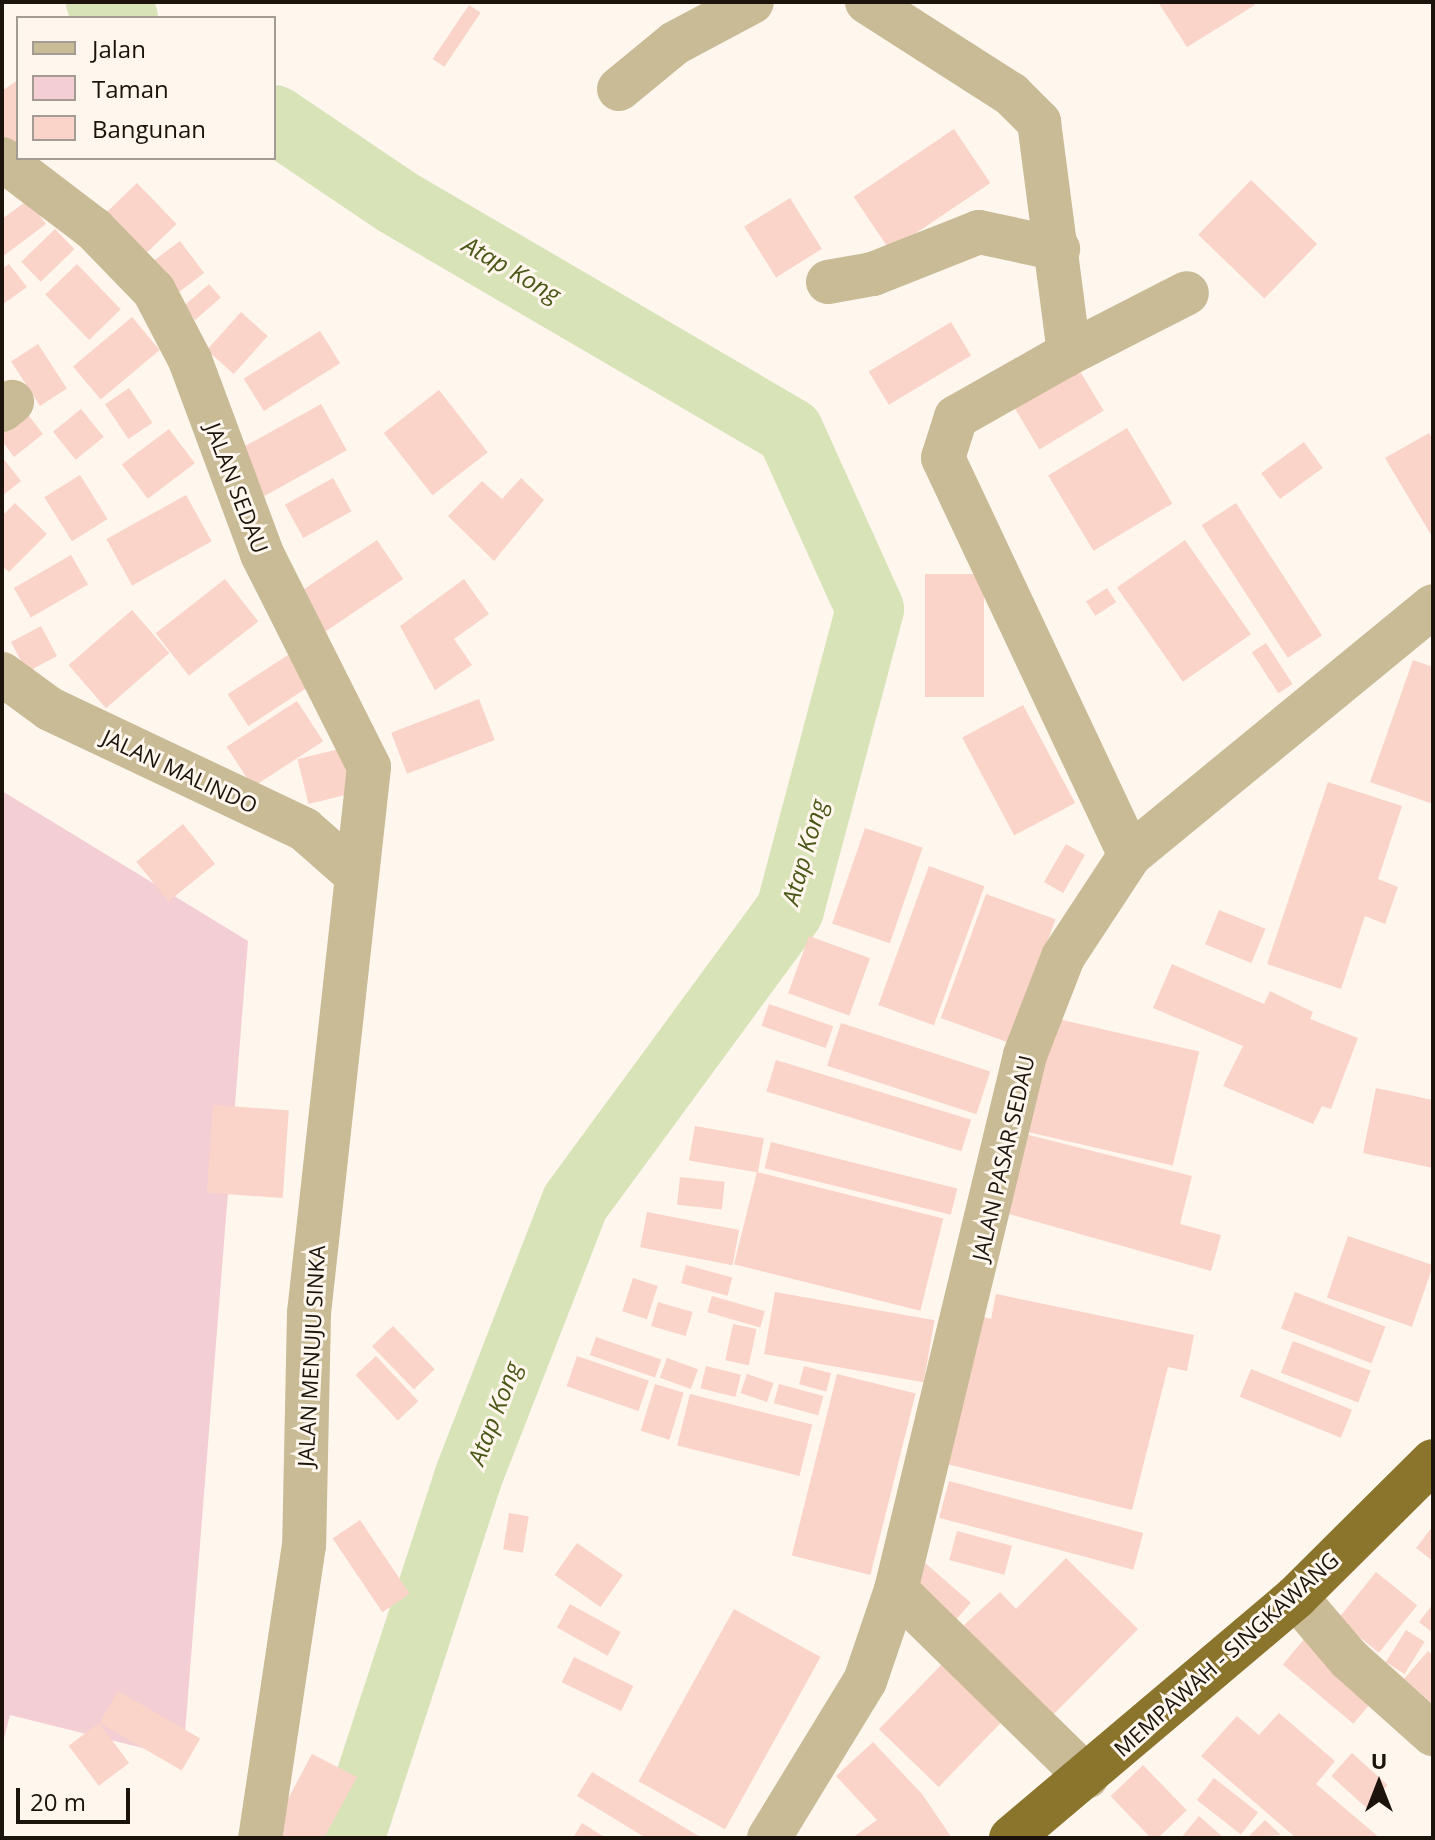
<!DOCTYPE html>
<style>
body{margin:0}
#map{position:relative;width:1435px;height:1840px;overflow:hidden;background:#fff6ee;font-family:"Open Sans",sans-serif}
div>[style]{position:absolute}
[style*='--x']{left:calc(var(--x)*1px);top:calc(var(--y)*1px);width:calc(var(--w)*1px);rotate:calc(var(--a)*1deg)}
.green>*{inset:0;background:#f3ced4}
.river>*{height:68px;margin:-34px;padding:0 34px;transform-origin:34px;border-radius:34px;background:#d8e3b8}
.building>*{inset:0;background:#fbd4c9;transform-origin:0 0}
.minor>*{height:44px;margin:-22px;padding:0 22px;transform-origin:22px;border-radius:22px;background:#c8bb95}
.highway>*{height:44px;margin:-22px;padding:0 22px;transform-origin:22px;border-radius:22px;background:#8b742c}
span{translate:-50% -50%;white-space:nowrap;text-align:center;line-height:1.15;-webkit-text-stroke:6px #fff6ee;paint-order:stroke}
.street-label{font-size:22px;color:#1b130c}
.water-label{font-size:24px;color:#4b5717;font-style:italic}
.frame{position:absolute;inset:0;border:4px solid #1b130c;pointer-events:none}
.legend{position:absolute;left:16px;top:16px;width:260px;height:144px;box-sizing:border-box;background:#fff6ee;border:2px solid #a49b94;margin:0;padding:10px 14px;list-style:none;font-size:24px;color:#1b130c}
.legend li{display:flex;align-items:center;gap:16px;height:40px}
.legend b{width:40px;border:2px solid #a49b94}
.north{position:absolute;left:1339px;top:1744px;width:80px;height:80px;-webkit-text-stroke:6px #fff6ee;paint-order:stroke;rotate:0deg;font-size:22px;font-weight:700;line-height:32px;text-align:center;color:#1b130c}
.north::after{content:'';display:block;margin:auto;width:28px;height:36px;background:#1b130c;clip-path:polygon(50% 0,100% 100%,50% 72%,0 100%)}
.scale{position:absolute;left:16px;top:1788px;width:114px;height:36px;box-sizing:border-box;border:4px solid #1b130c;border-top:0;padding-left:10px;font-size:24px;line-height:28px;white-space:nowrap;color:#1b130c;-webkit-text-stroke:6px #fff6ee;paint-order:stroke}
</style>
<div id="map">
<div class="green">
<i style="clip-path:polygon(2px 791px,248px 941px,183px 1758px,10px 1715px,2px 1746px)"></i>
</div>
<div class="river">
<i style="--x:100;--y:2;--w:29;--a:34"></i>
<i style="--x:274;--y:119;--w:148;--a:34"></i>
<i style="--x:397;--y:202;--w:455;--a:30.3"></i>
<i style="--x:790;--y:432;--w:194;--a:65.7"></i>
<i style="--x:870;--y:609;--w:311;--a:104.9"></i>
<i style="--x:790;--y:910;--w:363;--a:126.3"></i>
<i style="--x:575;--y:1203;--w:295;--a:111.3"></i>
<i style="--x:468;--y:1478;--w:379;--a:108.1"></i>
</div>
<div class="building">
<i style="clip-path:polygon(1158px 2px,1253px 2px,1255px 5px,1187px 47px)"></i>
<i style="left:469px;top:5px;width:14px;height:65px;rotate:34deg"></i>
<i style="clip-path:polygon(18px 80px,18px 148px,13px 152px,2px 136px,2px 91px)"></i>
<i style="left:954px;top:129px;width:65px;height:121px;rotate:56deg"></i>
<i style="left:1251px;top:180px;width:92px;height:76px;rotate:44deg"></i>
<i style="left:137px;top:183px;width:57px;height:43px;rotate:46deg"></i>
<i style="left:790px;top:198px;width:60px;height:54px;rotate:58deg"></i>
<i style="clip-path:polygon(28px 200px,46px 224px,2px 257px,2px 219px)"></i>
<i style="left:55px;top:229px;width:28px;height:47px;rotate:46deg"></i>
<i style="left:180px;top:241px;width:40px;height:34px;rotate:53deg"></i>
<i style="clip-path:polygon(9px 264px,27px 287px,2px 305px,2px 269px)"></i>
<i style="left:77px;top:264px;width:63px;height:44px;rotate:46deg"></i>
<i style="left:209px;top:284px;width:18px;height:34px;rotate:49deg"></i>
<i style="left:241px;top:312px;width:36px;height:51px;rotate:42deg"></i>
<i style="left:132px;top:317px;width:43px;height:77px;rotate:50deg"></i>
<i style="left:951px;top:322px;width:39px;height:96px;rotate:59deg"></i>
<i style="left:320px;top:331px;width:38px;height:90px;rotate:58deg"></i>
<i style="left:38px;top:344px;width:53px;height:32px;rotate:57deg"></i>
<i style="left:1078px;top:368px;width:50px;height:75px;rotate:59deg"></i>
<i style="left:129px;top:388px;width:42px;height:29px;rotate:56deg"></i>
<i style="left:439px;top:390px;width:79px;height:70px;rotate:52deg"></i>
<i style="clip-path:polygon(19px 403px,43px 434px,14px 457px,2px 441px,2px 416px)"></i>
<i style="left:321px;top:404px;width:53px;height:94px;rotate:61deg"></i>
<i style="left:81px;top:409px;width:36px;height:36px;rotate:51deg"></i>
<i style="left:1127px;top:428px;width:88px;height:92px;rotate:59deg"></i>
<i style="left:169px;top:429px;width:43px;height:59px;rotate:53deg"></i>
<i style="clip-path:polygon(1429px 433px,1433px 440px,1433px 538px,1385px 458px)"></i>
<i style="left:1304px;top:442px;width:32px;height:53px;rotate:54deg"></i>
<i style="clip-path:polygon(2px 457px,21px 481px,2px 496px)"></i>
<i style="left:80px;top:475px;width:52px;height:42px;rotate:58deg"></i>
<i style="left:333px;top:478px;width:38px;height:55px;rotate:61deg"></i>
<i style="clip-path:polygon(521px 478px,544px 500px,494px 561px,448px 516px,482px 481px,502px 499px)"></i>
<i style="left:186px;top:495px;width:53px;height:91px;rotate:61deg"></i>
<i style="clip-path:polygon(15px 503px,47px 534px,9px 572px,2px 566px,2px 516px)"></i>
<i style="left:1236px;top:503px;width:158px;height:41px;rotate:57deg"></i>
<i style="left:377px;top:540px;width:47px;height:98px;rotate:56deg"></i>
<i style="left:1185px;top:540px;width:115px;height:83px;rotate:55deg"></i>
<i style="left:71px;top:555px;width:34px;height:66px;rotate:60deg"></i>
<i style="left:925px;top:574px;width:59px;height:123px"></i>
<i style="left:225px;top:579px;width:54px;height:88px;rotate:52deg"></i>
<i style="clip-path:polygon(464px 579px,489px 614px,454px 639px,472px 665px,435px 690px,400px 626px)"></i>
<i style="left:1107px;top:588px;width:17px;height:25px;rotate:57deg"></i>
<i style="left:132px;top:610px;width:57px;height:84px;rotate:49deg"></i>
<i style="left:41px;top:626px;width:34px;height:34px;rotate:62deg"></i>
<i style="left:1266px;top:643px;width:49px;height:17px;rotate:57deg"></i>
<i style="left:288px;top:655px;width:38px;height:72px;rotate:57deg"></i>
<i style="clip-path:polygon(1413px 660px,1433px 667px,1433px 804px,1370px 782px)"></i>
<i style="left:479px;top:699px;width:44px;height:94px;rotate:69deg"></i>
<i style="left:297px;top:701px;width:48px;height:84px;rotate:57deg"></i>
<i style="left:1023px;top:705px;width:111px;height:69px;rotate:62deg"></i>
<i style="left:347px;top:747px;width:46px;height:51px;rotate:76deg"></i>
<i style="clip-path:polygon(1328px 782px,1402px 806px,1378px 879px,1398px 887px,1385px 924px,1365px 916px,1341px 989px,1267px 964px)"></i>
<i style="left:183px;top:824px;width:51px;height:60px;rotate:51deg"></i>
<i style="left:865px;top:828px;width:61px;height:101px;rotate:19deg"></i>
<i style="left:1066px;top:844px;width:22px;height:44px;rotate:30deg"></i>
<i style="left:929px;top:866px;width:59px;height:148px;rotate:20deg"></i>
<i style="left:986px;top:894px;width:74px;height:132px;rotate:20deg"></i>
<i style="left:1219px;top:910px;width:50px;height:37px;rotate:22deg"></i>
<i style="left:809px;top:936px;width:65px;height:61px;rotate:20deg"></i>
<i style="clip-path:polygon(1172px 964px,1264px 1004px,1270px 991px,1313px 1012px,1310px 1019px,1358px 1038px,1331px 1109px,1322px 1106px,1313px 1124px,1223px 1086px,1243px 1046px,1153px 1008px)"></i>
<i style="left:769px;top:1004px;width:68px;height:23px;rotate:19deg"></i>
<i style="left:1054px;top:1018px;width:149px;height:117px;rotate:13deg"></i>
<i style="left:841px;top:1023px;width:157px;height:45px;rotate:18deg"></i>
<i style="left:776px;top:1060px;width:204px;height:33px;rotate:17deg"></i>
<i style="clip-path:polygon(1376px 1088px,1433px 1100px,1433px 1168px,1363px 1153px)"></i>
<i style="left:213px;top:1105px;width:76px;height:88px;rotate:4deg"></i>
<i style="left:695px;top:1126px;width:70px;height:35px;rotate:10deg"></i>
<i style="clip-path:polygon(1021px 1133px,1192px 1176px,1180px 1224px,1221px 1235px,1211px 1271px,1002px 1212px)"></i>
<i style="left:771px;top:1142px;width:192px;height:27px;rotate:14deg"></i>
<i style="left:757px;top:1172px;width:192px;height:95px;rotate:14deg"></i>
<i style="left:680px;top:1177px;width:45px;height:28px;rotate:6deg"></i>
<i style="left:647px;top:1212px;width:94px;height:36px;rotate:11deg"></i>
<i style="left:1348px;top:1236px;width:90px;height:65px;rotate:19deg"></i>
<i style="left:686px;top:1265px;width:48px;height:19px;rotate:15deg"></i>
<i style="left:633px;top:1278px;width:26px;height:35px;rotate:18deg"></i>
<i style="left:775px;top:1292px;width:162px;height:63px;rotate:10deg"></i>
<i style="left:1295px;top:1292px;width:97px;height:39px;rotate:21deg"></i>
<i style="clip-path:polygon(996px 1294px,1194px 1335px,1187px 1371px,1168px 1367px,1132px 1510px,943px 1463px,980px 1316px,991px 1319px)"></i>
<i style="left:712px;top:1296px;width:55px;height:17px;rotate:16deg"></i>
<i style="left:658px;top:1302px;width:36px;height:25px;rotate:16deg"></i>
<i style="left:733px;top:1324px;width:24px;height:37px;rotate:12deg"></i>
<i style="left:393px;top:1326px;width:60px;height:29px;rotate:46deg"></i>
<i style="left:596px;top:1337px;width:69px;height:19px;rotate:19deg"></i>
<i style="left:1293px;top:1341px;width:83px;height:34px;rotate:21deg"></i>
<i style="left:376px;top:1356px;width:62px;height:28px;rotate:47deg"></i>
<i style="left:577px;top:1356px;width:76px;height:32px;rotate:19deg"></i>
<i style="left:667px;top:1358px;width:33px;height:21px;rotate:20deg"></i>
<i style="left:706px;top:1366px;width:36px;height:23px;rotate:14deg"></i>
<i style="left:804px;top:1366px;width:28px;height:19px;rotate:15deg"></i>
<i style="left:1251px;top:1369px;width:109px;height:30px;rotate:22deg"></i>
<i style="left:747px;top:1374px;width:28px;height:20px;rotate:19deg"></i>
<i style="left:837px;top:1374px;width:81px;height:187px;rotate:14deg"></i>
<i style="left:655px;top:1384px;width:30px;height:49px;rotate:17deg"></i>
<i style="left:779px;top:1384px;width:46px;height:20px;rotate:15deg"></i>
<i style="left:690px;top:1394px;width:126px;height:53px;rotate:14deg"></i>
<i style="left:949px;top:1481px;width:201px;height:38px;rotate:15deg"></i>
<i style="left:509px;top:1513px;width:20px;height:37px;rotate:9deg"></i>
<i style="left:360px;top:1520px;width:89px;height:33px;rotate:56deg"></i>
<i style="clip-path:polygon(1433px 1526px,1433px 1561px,1416px 1548px)"></i>
<i style="left:957px;top:1531px;width:57px;height:30px;rotate:15deg"></i>
<i style="left:577px;top:1543px;width:56px;height:39px;rotate:35deg"></i>
<i style="clip-path:polygon(1066px 1558px,1138px 1629px,1044px 1724px,951px 1637px,1000px 1592px,1016px 1609px)"></i>
<i style="left:924px;top:1562px;width:62px;height:30px;rotate:41deg"></i>
<i style="left:1376px;top:1572px;width:53px;height:61px;rotate:39deg"></i>
<i style="left:570px;top:1604px;width:58px;height:27px;rotate:29deg"></i>
<i style="clip-path:polygon(1433px 1604px,1433px 1633px,1419px 1622px)"></i>
<i style="left:734px;top:1609px;width:99px;height:197px;rotate:29deg"></i>
<i style="left:1406px;top:1630px;width:22px;height:38px;rotate:32deg"></i>
<i style="left:1306px;top:1637px;width:92px;height:36px;rotate:40deg"></i>
<i style="clip-path:polygon(1428px 1651px,1433px 1655px,1433px 1704px,1404px 1679px)"></i>
<i style="left:574px;top:1657px;width:66px;height:28px;rotate:26deg"></i>
<i style="left:945px;top:1661px;width:83px;height:95px;rotate:44deg"></i>
<i style="left:118px;top:1691px;width:95px;height:37px;rotate:30deg"></i>
<i style="clip-path:polygon(1279px 1713px,1335px 1761px,1316px 1784px,1380px 1838px,1296px 1838px,1201px 1756px,1237px 1716px,1259px 1735px)"></i>
<i style="left:99px;top:1723px;width:50px;height:38px;rotate:53deg"></i>
<i style="clip-path:polygon(873px 1742px,922px 1794px,952px 1838px,852px 1838px,877px 1820px,836px 1776px)"></i>
<i style="left:1352px;top:1753px;width:48px;height:31px;rotate:42deg"></i>
<i style="clip-path:polygon(312px 1754px,357px 1777px,324px 1838px,267px 1838px)"></i>
<i style="left:1143px;top:1765px;width:63px;height:45px;rotate:46deg"></i>
<i style="clip-path:polygon(592px 1772px,702px 1838px,646px 1838px,577px 1796px)"></i>
<i style="left:1214px;top:1778px;width:56px;height:28px;rotate:38deg"></i>
<i style="clip-path:polygon(1199px 1816px,1224px 1838px,1181px 1838px)"></i>
<i style="clip-path:polygon(1265px 1820px,1281px 1835px,1247px 1838px)"></i>
<i style="clip-path:polygon(582px 1823px,606px 1838px,573px 1838px)"></i>
</div>
<div class="minor">
<i style="--x:867;--y:2;--w:171;--a:32.6"></i>
<i style="--x:1011;--y:94;--w:40;--a:45"></i>
<i style="--x:1039;--y:122;--w:224;--a:82.6"></i>
<i style="--x:1068;--y:344;--w:13;--a:108"></i>
<i style="--x:1064;--y:356;--w:124;--a:150.5"></i>
<i style="--x:956;--y:417;--w:43;--a:107.6"></i>
<i style="--x:943;--y:458;--w:439;--a:64.8"></i>
<i style="--x:619;--y:89;--w:72;--a:-39.4"></i>
<i style="--x:675;--y:43;--w:87;--a:-28"></i>
<i style="--x:2;--y:159;--w:116;--a:37.3"></i>
<i style="--x:94;--y:229;--w:86;--a:45.9"></i>
<i style="--x:154;--y:291;--w:78;--a:62.4"></i>
<i style="--x:190;--y:360;--w:207;--a:69.6"></i>
<i style="--x:262;--y:554;--w:238;--a:63.3"></i>
<i style="--x:369;--y:767;--w:549;--a:96.27"></i>
<i style="--x:309;--y:1313;--w:232;--a:91.2"></i>
<i style="--x:304;--y:1545;--w:296;--a:98.5"></i>
<i style="--x:828;--y:282;--w:46;--a:-10.1"></i>
<i style="--x:873;--y:274;--w:114;--a:-21.6"></i>
<i style="--x:979;--y:232;--w:81;--a:12.1"></i>
<i style="--x:1064;--y:356;--w:138;--a:-27.1"></i>
<i style="--x:2;--y:410;--w:13;--a:-39"></i>
<i style="--x:2;--y:674;--w:59;--a:36.1"></i>
<i style="--x:50;--y:709;--w:281;--a:25.3"></i>
<i style="--x:304;--y:829;--w:67;--a:41.3"></i>
<i style="--x:896;--y:1590;--w:267;--a:44.4"></i>
<i style="--x:1296;--y:1597;--w:82;--a:49.5"></i>
<i style="--x:1349;--y:1659;--w:113;--a:41.8"></i>
<i style="--x:769;--y:1838;--w:184;--a:-58.6"></i>
<i style="--x:865;--y:1681;--w:96;--a:-71.2"></i>
<i style="--x:896;--y:1590;--w:550;--a:-76.44"></i>
<i style="--x:1025;--y:1055;--w:105;--a:-68.8"></i>
<i style="--x:1063;--y:957;--w:122;--a:-56.7"></i>
<i style="--x:1130;--y:855;--w:392;--a:-39.4"></i>
</div>
<div class="highway">
<i style="--x:1011;--y:1838;--w:373;--a:-40.2"></i>
<i style="--x:1296;--y:1597;--w:193;--a:-44.8"></i>
</div>
<div class="street-label">
<span style="left:237px;top:488px;rotate:69deg">JALAN SEDAU</span>
<span style="left:180px;top:771px;rotate:25deg">JALAN MALINDO</span>
<span style="left:1003px;top:1158px;rotate:-77deg">JALAN PASAR SEDAU</span>
<span style="left:311px;top:1356px;rotate:-87deg">JALAN MENUJU SINKA</span>
<span style="left:1226px;top:1654px;rotate:-42deg">MEMPAWAH - SINGKAWANG</span>
</div>
<div class="water-label">
<span style="left:512px;top:269px;rotate:30deg">Atap Kong</span>
<span style="left:804px;top:852px;rotate:-74deg">Atap Kong</span>
<span style="left:494px;top:1413px;rotate:-69deg">Atap Kong</span>
</div>
<div class="frame"></div>
<ul class="legend">
<li><b style="height:10px;background:#c8bb95"></b>Jalan</li>
<li><b style="height:22px;background:#f3ced4"></b>Taman</li>
<li><b style="height:22px;background:#fbd4c9"></b>Bangunan</li>
</ul>
<div class="north">U</div>
<div class="scale">20 m</div>
</div>
